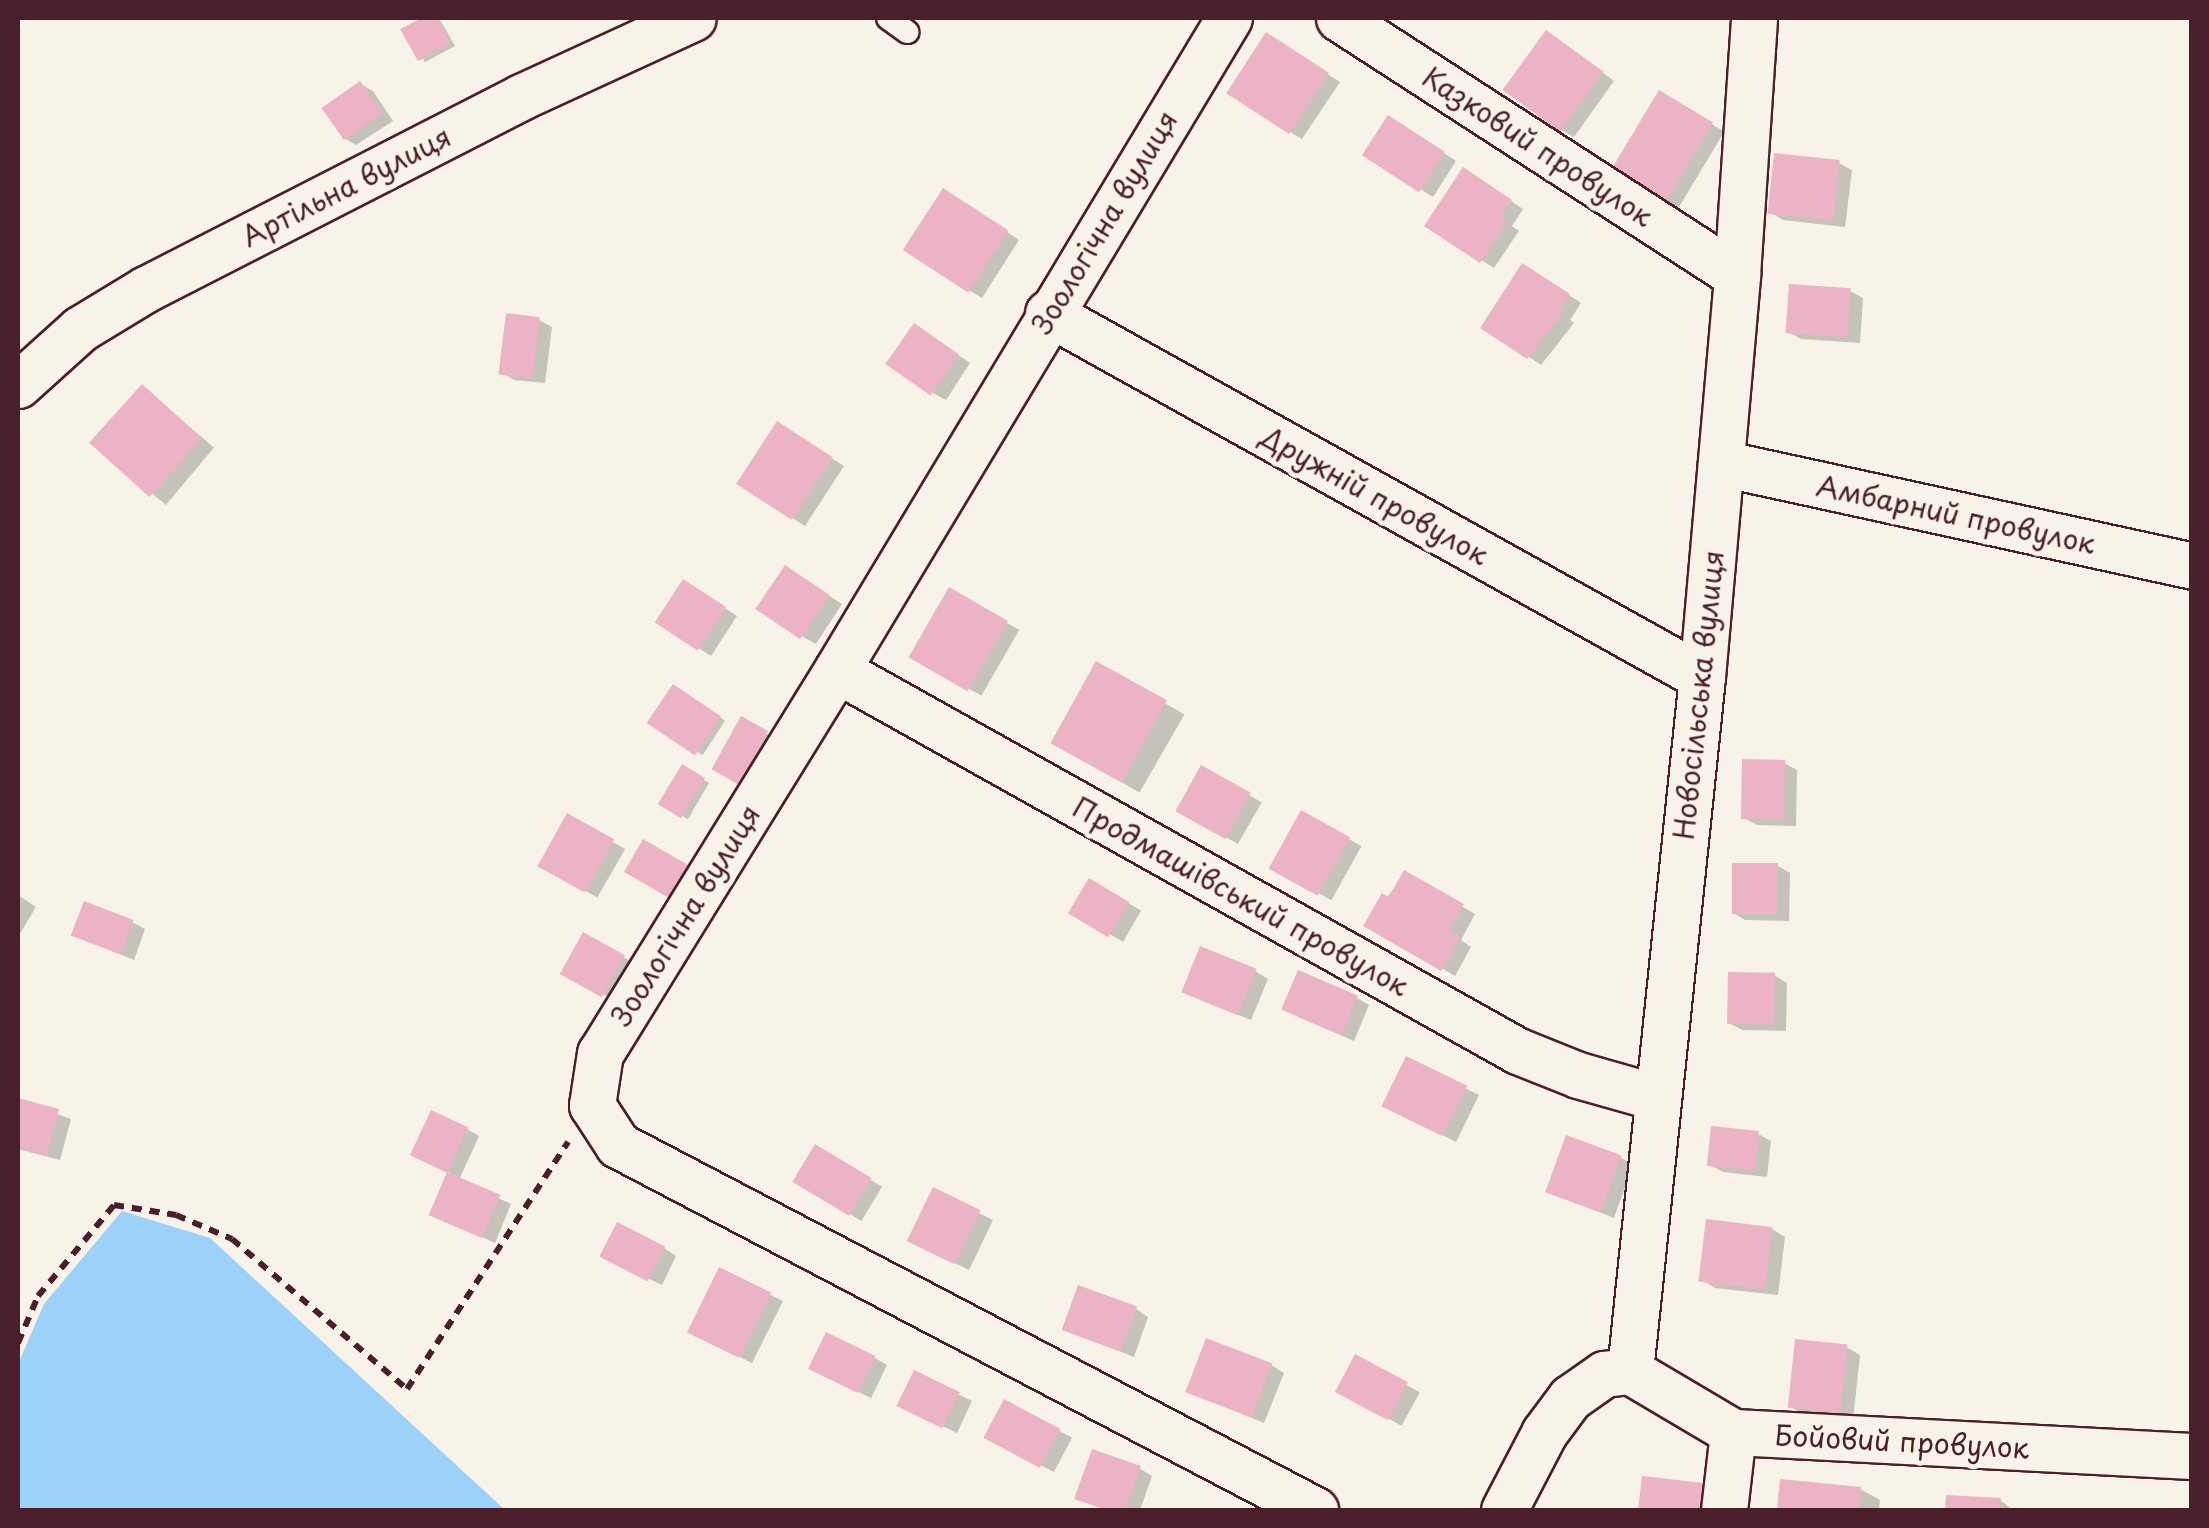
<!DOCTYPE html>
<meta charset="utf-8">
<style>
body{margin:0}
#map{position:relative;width:2209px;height:1528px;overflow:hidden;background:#f7f3e8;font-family:"Playpen Sans",sans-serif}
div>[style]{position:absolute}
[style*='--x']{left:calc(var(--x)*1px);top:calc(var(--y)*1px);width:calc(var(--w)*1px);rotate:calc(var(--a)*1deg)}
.water>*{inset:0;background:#9cd1fa}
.shadow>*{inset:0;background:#0003;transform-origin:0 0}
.building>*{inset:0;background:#ecb3c6;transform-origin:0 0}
.path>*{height:6px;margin-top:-3px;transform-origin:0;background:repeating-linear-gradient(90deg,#4a1f2b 0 10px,transparent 0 18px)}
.roads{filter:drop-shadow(2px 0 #4a1f2b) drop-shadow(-2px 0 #4a1f2b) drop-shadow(0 2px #4a1f2b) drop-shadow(0 -2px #4a1f2b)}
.service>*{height:22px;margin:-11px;padding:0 11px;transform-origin:11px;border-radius:11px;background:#f7f3e8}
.minor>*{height:45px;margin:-22.5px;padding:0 22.5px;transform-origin:22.5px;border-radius:22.5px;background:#f7f3e8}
span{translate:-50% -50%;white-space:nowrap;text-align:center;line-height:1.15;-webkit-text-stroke:10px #f7f3e8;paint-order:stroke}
.street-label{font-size:28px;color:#4a1f2b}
.frame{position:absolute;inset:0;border:20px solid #4a1f2b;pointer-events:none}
</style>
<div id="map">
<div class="water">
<i style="clip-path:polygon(122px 1211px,210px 1238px,505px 1510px,18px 1510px,18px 1364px,44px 1304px)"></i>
</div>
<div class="shadow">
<i style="clip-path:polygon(427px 18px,439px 18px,455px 46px,425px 62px,404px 30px)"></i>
<i style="clip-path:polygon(1560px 41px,1614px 81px,1574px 137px,1561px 130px)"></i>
<i style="clip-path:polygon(1280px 43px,1340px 82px,1302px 139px,1290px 132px)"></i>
<i style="clip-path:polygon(360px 84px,373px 91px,393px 121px,356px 145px,344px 138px)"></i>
<i style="left:1660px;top:93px;width:75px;height:92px;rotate:31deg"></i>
<i style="clip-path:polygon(1401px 125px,1456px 161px,1433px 197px,1365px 154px)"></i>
<i style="clip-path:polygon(1839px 163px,1852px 170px,1845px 227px,1783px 220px,1770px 212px)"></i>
<i style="clip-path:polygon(1476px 178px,1523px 209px,1512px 226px,1519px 231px,1494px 268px,1481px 260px)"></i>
<i style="clip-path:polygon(957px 199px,1019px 240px,982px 298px,969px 290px)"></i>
<i style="clip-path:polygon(1536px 273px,1581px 303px,1570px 320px,1574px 323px,1541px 365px,1483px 327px)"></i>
<i style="clip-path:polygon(1850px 291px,1863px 298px,1860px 343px,1801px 339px,1788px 332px)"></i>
<i style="clip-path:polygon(539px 320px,552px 327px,545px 383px,514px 380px,501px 372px)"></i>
<i style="clip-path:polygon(928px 334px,970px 363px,946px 400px,933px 393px)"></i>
<i style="left:142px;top:387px;width:94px;height:75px;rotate:40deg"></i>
<i style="clip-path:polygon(790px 432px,844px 466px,805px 526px,739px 484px)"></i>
<i style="clip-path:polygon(798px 576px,842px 604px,816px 644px,803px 637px)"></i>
<i style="clip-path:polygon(697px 590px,737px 616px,711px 656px,658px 622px)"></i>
<i style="left:950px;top:590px;width:80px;height:76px;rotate:30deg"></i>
<i style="left:1097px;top:664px;width:101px;height:90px;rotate:30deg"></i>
<i style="left:673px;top:687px;width:62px;height:41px;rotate:33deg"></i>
<i style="left:742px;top:719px;width:35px;height:56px;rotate:31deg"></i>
<i style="clip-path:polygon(1784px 763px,1797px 770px,1796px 826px,1757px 825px,1744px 818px)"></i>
<i style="left:683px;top:768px;width:30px;height:42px;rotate:30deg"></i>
<i style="left:1202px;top:768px;width:69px;height:48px;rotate:30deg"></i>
<i style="left:1302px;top:813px;width:68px;height:62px;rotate:29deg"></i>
<i style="left:568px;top:816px;width:66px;height:56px;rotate:30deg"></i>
<i style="clip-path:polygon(1778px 866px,1790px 873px,1789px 921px,1745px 920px,1733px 913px)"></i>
<i style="clip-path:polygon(1405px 873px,1475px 914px,1461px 940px,1471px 947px,1455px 976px,1367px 925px)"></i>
<i style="left:1090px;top:881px;width:59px;height:36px;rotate:30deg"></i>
<i style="clip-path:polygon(18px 895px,36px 907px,18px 937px)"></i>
<i style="clip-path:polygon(132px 922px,145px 929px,134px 960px,74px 935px)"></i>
<i style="clip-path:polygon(584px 936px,636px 964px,617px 1001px,577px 981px)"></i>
<i style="clip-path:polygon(1255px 971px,1268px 979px,1251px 1020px,1197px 998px)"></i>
<i style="clip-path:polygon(1774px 975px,1787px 983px,1786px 1031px,1742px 1030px,1729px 1023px)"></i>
<i style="clip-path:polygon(1357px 998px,1369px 1005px,1354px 1041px,1296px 1016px)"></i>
<i style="clip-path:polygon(1407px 1059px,1479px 1095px,1456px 1142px,1397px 1112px)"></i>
<i style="clip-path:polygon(18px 1100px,71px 1119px,60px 1160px,18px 1149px)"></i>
<i style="clip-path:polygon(467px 1129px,479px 1136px,459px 1180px,511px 1204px,495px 1243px,432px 1214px,450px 1173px,426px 1161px)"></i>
<i style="clip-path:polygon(1758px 1134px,1771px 1141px,1767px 1177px,1723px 1172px,1710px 1165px)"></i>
<i style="left:816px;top:1147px;width:77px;height:40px;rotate:31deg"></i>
<i style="clip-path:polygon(1620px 1157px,1633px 1165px,1614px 1218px,1549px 1192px)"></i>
<i style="clip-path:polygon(935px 1191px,993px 1220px,969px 1270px,924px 1248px)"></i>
<i style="clip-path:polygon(1772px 1229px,1785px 1237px,1778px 1295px,1715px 1288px,1702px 1280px)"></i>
<i style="clip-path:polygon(664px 1248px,676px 1256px,662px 1285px,616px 1263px)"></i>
<i style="clip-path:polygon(720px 1270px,783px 1301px,752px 1363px,703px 1339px)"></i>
<i style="clip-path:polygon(1136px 1309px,1148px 1317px,1134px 1357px,1064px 1329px)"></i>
<i style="clip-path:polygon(1848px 1348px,1860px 1355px,1853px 1420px,1803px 1414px,1790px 1407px)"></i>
<i style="left:1356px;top:1357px;width:73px;height:38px;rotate:29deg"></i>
<i style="clip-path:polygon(875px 1358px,887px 1365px,871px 1398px,823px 1375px)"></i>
<i style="clip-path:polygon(1271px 1365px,1284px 1373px,1264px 1423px,1188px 1391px)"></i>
<i style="clip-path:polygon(915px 1373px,972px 1401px,957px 1433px,913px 1412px)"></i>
<i style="left:1005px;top:1402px;width:76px;height:39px;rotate:28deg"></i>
<i style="clip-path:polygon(1139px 1468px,1152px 1476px,1140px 1510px,1106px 1510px,1077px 1498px)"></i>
<i style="clip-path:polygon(1644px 1479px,1702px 1486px,1715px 1493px,1713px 1510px,1641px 1510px)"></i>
<i style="clip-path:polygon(1782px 1482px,1860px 1489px,1880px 1500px,1879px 1510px,1780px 1510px)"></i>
<i style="clip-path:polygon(1948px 1498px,2000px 1500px,2013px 1510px,1947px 1510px)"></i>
</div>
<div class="building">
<i style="clip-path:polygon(422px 18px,437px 18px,451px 43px,418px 61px,400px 29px)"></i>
<i style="left:1546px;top:30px;width:71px;height:74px;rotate:36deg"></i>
<i style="left:1266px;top:32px;width:75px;height:73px;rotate:33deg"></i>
<i style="left:360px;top:81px;width:39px;height:47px;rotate:55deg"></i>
<i style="left:1659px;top:90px;width:63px;height:97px;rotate:31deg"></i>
<i style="left:1388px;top:115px;width:68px;height:48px;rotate:33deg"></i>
<i style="left:1774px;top:153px;width:66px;height:61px;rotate:6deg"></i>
<i style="clip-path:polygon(1463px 167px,1512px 200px,1501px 217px,1507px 221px,1480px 263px,1424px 226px)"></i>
<i style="left:943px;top:188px;width:78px;height:74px;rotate:33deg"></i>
<i style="clip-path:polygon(1522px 263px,1570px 294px,1559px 311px,1563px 313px,1527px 359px,1480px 328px)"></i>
<i style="left:1789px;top:284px;width:62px;height:49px;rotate:4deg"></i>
<i style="left:506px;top:313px;width:34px;height:62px;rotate:7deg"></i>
<i style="left:914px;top:323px;width:55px;height:50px;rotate:35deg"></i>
<i style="left:142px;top:384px;width:81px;height:79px;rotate:42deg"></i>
<i style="left:777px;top:421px;width:66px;height:75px;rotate:33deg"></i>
<i style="left:785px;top:565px;width:54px;height:53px;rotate:34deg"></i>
<i style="left:683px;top:579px;width:51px;height:52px;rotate:33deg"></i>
<i style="left:949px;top:587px;width:68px;height:81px;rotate:30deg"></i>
<i style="left:1096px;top:661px;width:81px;height:94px;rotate:29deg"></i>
<i style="left:673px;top:684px;width:58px;height:47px;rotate:34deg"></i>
<i style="left:741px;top:716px;width:31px;height:61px;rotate:29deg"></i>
<i style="left:1742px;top:759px;width:43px;height:60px;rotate:1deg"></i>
<i style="left:682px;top:764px;width:27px;height:47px;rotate:31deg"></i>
<i style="left:1201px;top:765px;width:57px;height:53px;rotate:29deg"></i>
<i style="left:1301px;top:810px;width:56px;height:67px;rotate:29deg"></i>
<i style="left:567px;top:813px;width:54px;height:61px;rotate:29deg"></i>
<i style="left:643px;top:839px;width:56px;height:38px;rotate:30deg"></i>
<i style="left:1732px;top:863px;width:46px;height:51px"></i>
<i style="clip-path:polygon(1404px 870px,1464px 904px,1449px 931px,1460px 937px,1441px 971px,1363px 926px,1382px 893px,1389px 897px)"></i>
<i style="left:1089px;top:878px;width:47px;height:41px;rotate:31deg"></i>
<i style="left:84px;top:901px;width:53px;height:37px;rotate:21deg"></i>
<i style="left:583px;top:932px;width:48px;height:48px;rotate:29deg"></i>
<i style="left:1200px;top:946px;width:61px;height:50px;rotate:22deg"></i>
<i style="left:1298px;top:970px;width:65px;height:43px;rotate:23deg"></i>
<i style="left:1728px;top:972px;width:47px;height:52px;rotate:1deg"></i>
<i style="left:1406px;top:1056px;width:68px;height:56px;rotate:26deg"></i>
<i style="clip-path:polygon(18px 1098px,59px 1109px,47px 1155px,18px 1147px)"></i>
<i style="left:431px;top:1110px;width:41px;height:50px;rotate:25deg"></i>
<i style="left:1711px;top:1126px;width:48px;height:40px;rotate:6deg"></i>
<i style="left:1566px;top:1135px;width:59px;height:61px;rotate:20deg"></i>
<i style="left:815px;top:1144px;width:66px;height:44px;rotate:31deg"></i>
<i style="left:447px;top:1172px;width:58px;height:47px;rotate:23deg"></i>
<i style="left:933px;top:1187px;width:53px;height:60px;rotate:26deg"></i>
<i style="left:1706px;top:1219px;width:67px;height:63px;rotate:7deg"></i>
<i style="left:617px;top:1222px;width:54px;height:39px;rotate:27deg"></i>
<i style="left:719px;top:1267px;width:58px;height:73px;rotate:26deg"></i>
<i style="left:1078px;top:1285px;width:63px;height:48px;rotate:20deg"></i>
<i style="left:826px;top:1332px;width:55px;height:41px;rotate:26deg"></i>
<i style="left:1206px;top:1338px;width:71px;height:58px;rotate:21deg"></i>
<i style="left:1795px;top:1339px;width:53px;height:69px;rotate:6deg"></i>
<i style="left:1355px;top:1354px;width:60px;height:43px;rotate:28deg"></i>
<i style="left:914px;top:1370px;width:51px;height:40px;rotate:26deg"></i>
<i style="left:1004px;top:1399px;width:64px;height:44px;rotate:28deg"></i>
<i style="clip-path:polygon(1092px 1449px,1141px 1466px,1125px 1510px,1107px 1510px,1074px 1499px)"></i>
<i style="clip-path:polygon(1642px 1476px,1703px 1483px,1700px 1510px,1638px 1510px)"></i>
<i style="clip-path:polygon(1780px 1479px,1861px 1487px,1859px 1510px,1777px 1510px)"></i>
<i style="clip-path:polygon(1946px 1495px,2001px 1498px,2000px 1510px,1945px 1510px)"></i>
</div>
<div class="path">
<i style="--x:18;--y:1343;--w:51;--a:-66.9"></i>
<i style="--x:38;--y:1296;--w:119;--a:-50.1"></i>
<i style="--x:114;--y:1205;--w:63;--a:9.2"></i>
<i style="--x:176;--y:1215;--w:61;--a:23.2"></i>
<i style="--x:232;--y:1239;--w:230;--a:40.6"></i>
<i style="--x:407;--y:1389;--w:295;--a:-56.9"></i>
</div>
<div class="roads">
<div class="service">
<i style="--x:888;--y:18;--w:24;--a:36"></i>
</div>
<div class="minor">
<i style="--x:1229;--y:18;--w:761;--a:121.02"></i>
<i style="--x:837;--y:670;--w:450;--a:121.7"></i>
<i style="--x:600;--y:1053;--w:53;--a:98.7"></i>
<i style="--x:592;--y:1105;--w:48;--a:57"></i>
<i style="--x:618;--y:1145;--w:787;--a:27.64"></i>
<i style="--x:1339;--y:18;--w:474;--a:32.9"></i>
<i style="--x:1048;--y:313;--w:748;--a:29.1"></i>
<i style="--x:18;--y:385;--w:84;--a:-42.1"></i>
<i style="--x:80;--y:329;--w:77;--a:-31.2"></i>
<i style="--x:146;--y:289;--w:421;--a:-27.1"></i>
<i style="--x:521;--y:97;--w:189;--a:-24.7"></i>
<i style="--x:1721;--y:463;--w:482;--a:12.3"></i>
<i style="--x:837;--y:670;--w:780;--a:29.23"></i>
<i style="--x:1518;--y:1051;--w:65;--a:21.8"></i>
<i style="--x:1578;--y:1075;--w:81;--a:15.8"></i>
<i style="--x:1630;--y:1371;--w:698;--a:-84.08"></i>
<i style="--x:1702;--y:677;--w:404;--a:-85"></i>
<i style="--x:1737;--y:275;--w:258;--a:-86.2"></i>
<i style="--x:1630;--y:1371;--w:120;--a:30.6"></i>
<i style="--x:1733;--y:1432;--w:460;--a:3"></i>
<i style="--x:1504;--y:1510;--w:87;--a:-62.5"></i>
<i style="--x:1544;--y:1433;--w:44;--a:-53.4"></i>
<i style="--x:1570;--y:1398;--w:42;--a:-35.2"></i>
<i style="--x:1604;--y:1374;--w:26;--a:-7"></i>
<i style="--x:1724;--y:1510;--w:79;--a:-83.4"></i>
</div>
</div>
<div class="street-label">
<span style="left:1538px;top:146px;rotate:33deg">Казковий провулок</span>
<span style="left:346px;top:186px;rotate:-27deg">Артільна вулиця</span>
<span style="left:1104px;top:222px;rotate:-59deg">Зоологічна вулиця</span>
<span style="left:1375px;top:495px;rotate:29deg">Дружній провулок</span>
<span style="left:1956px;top:514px;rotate:12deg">Амбарний провулок</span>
<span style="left:1698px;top:695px;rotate:-84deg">Новосільська вулиця</span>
<span style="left:1241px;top:896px;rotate:29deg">Продмашівський провулок</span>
<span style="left:685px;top:915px;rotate:-58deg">Зоологічна вулиця</span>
<span style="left:1902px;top:1441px;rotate:3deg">Бойовий провулок</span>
</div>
<div class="frame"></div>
</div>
